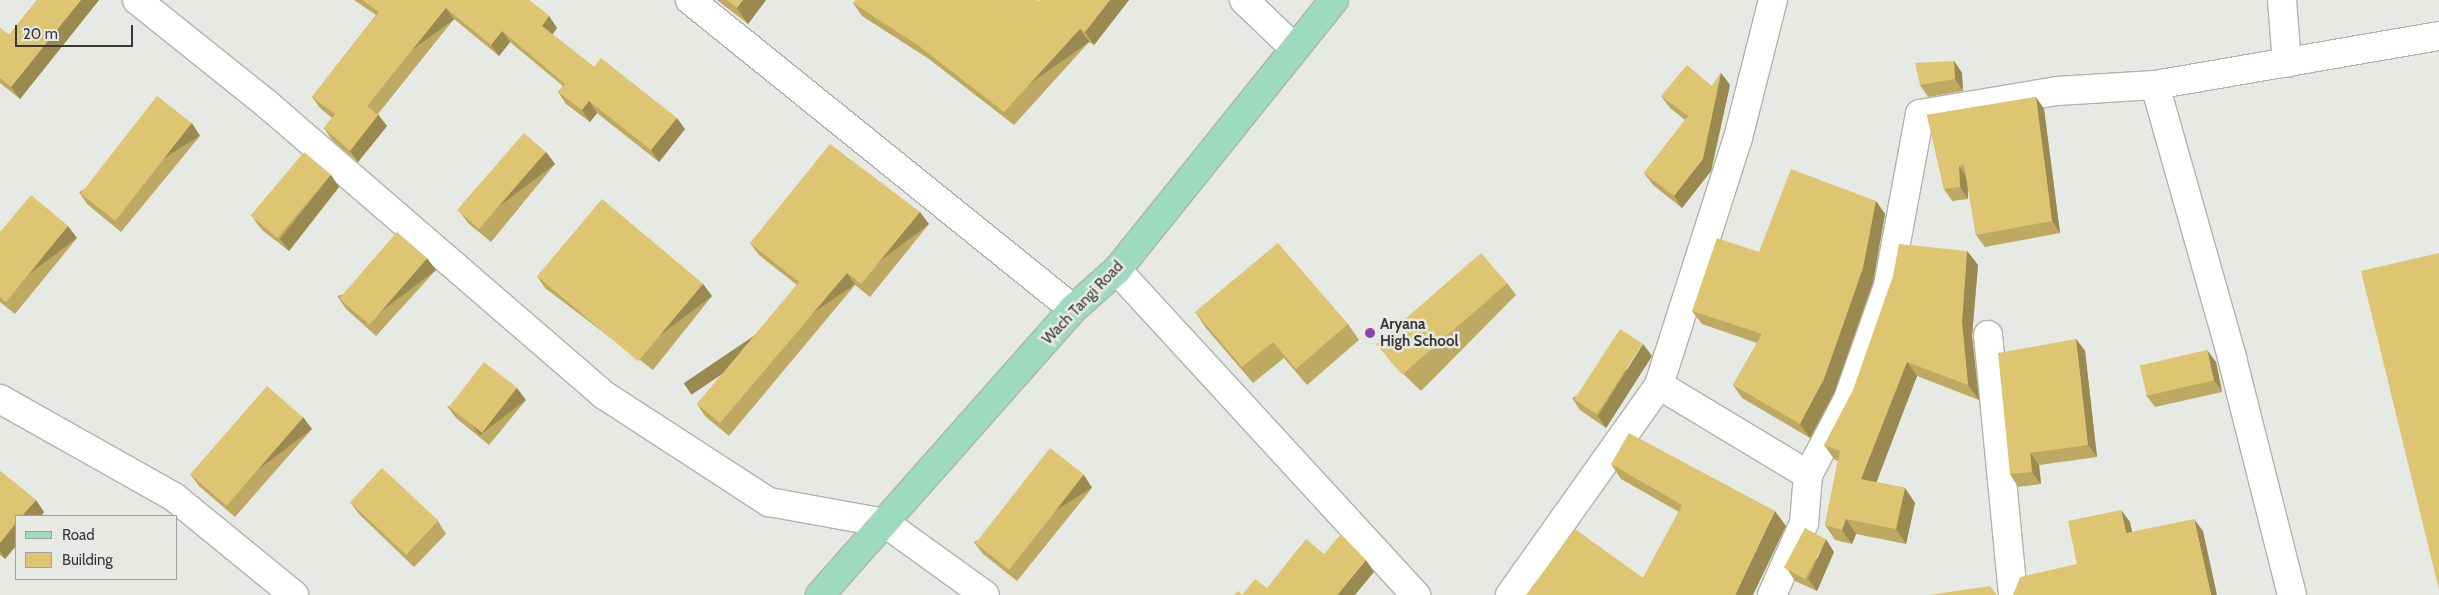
<!DOCTYPE html>
<style>
body{margin:0}
#map{position:relative;width:2439px;height:595px;overflow:hidden;background:#e7e9e5;font-family:Cabin,sans-serif}
div>[style]{position:absolute}
[style*='--x']{left:calc(var(--x)*1px);top:calc(var(--y)*1px);width:calc(var(--w)*1px);rotate:calc(var(--a)*1deg)}
.roads{filter:drop-shadow(1px 0 #b1b3af) drop-shadow(-1px 0 #b1b3af) drop-shadow(0 1px #b1b3af) drop-shadow(0 -1px #b1b3af)}
.minor>*{height:28px;margin:-14px;padding:0 14px;transform-origin:14px;border-radius:14px;background:#fff}
.major>*{height:28px;margin:-14px;padding:0 14px;transform-origin:14px;border-radius:14px;background:#9ddabf}
.wall>*{inset:0;background:#bea962}
.shaded-wall>*{inset:0;background:#9b8a50;transform-origin:0 0}
.building>*{inset:0;background:#ddc572;transform-origin:0 0}
.dots>*{width:14px;height:14px;translate:-50% -50%;box-sizing:border-box;border:2px solid #e7e9e5;border-radius:50%}
span{translate:-50% -50%;white-space:nowrap;text-align:center;line-height:1.15;-webkit-text-stroke:5px #e7e9e5;paint-order:stroke}
.street-label{font-size:15px;color:#383837}
.poi-label{font-size:15px;color:#383837;font-weight:700}
.left{translate:0 -50%;text-align:left}
.legend{position:absolute;left:15px;top:515px;width:162px;height:65px;box-sizing:border-box;background:#e7e9e5;border:1px solid #a1a29f;margin:0;padding:6px 9px;list-style:none;font-size:15px;color:#383837}
.legend li{display:flex;align-items:center;gap:10px;height:25px}
.legend b{width:25px;border:1px solid #a1a29f}
.scale{position:absolute;left:15px;top:25px;width:118px;height:22px;box-sizing:border-box;border:2px solid #383837;border-top:0;padding-left:6px;font-size:15px;line-height:18px;white-space:nowrap;color:#383837;-webkit-text-stroke:4px #e7e9e5;paint-order:stroke}
</style>
<div id="map">
<div class="roads">
<div class="minor">
<i style="--x:137;--y:0;--w:168;--a:38.7"></i>
<i style="--x:268;--y:105;--w:444;--a:40.8"></i>
<i style="--x:604;--y:395;--w:197;--a:33"></i>
<i style="--x:769;--y:502;--w:118;--a:10.3"></i>
<i style="--x:885;--y:523;--w:123;--a:35.8"></i>
<i style="--x:690;--y:0;--w:492;--a:38.9"></i>
<i style="--x:1244;--y:0;--w:69;--a:43.8"></i>
<i style="--x:2282;--y:0;--w:63;--a:85.5"></i>
<i style="--x:2155;--y:85;--w:284;--a:74.2"></i>
<i style="--x:2232;--y:358;--w:244;--a:75.8"></i>
<i style="--x:1117;--y:270;--w:442;--a:47.4"></i>
<i style="--x:1988;--y:335;--w:261;--a:84.5"></i>
<i style="--x:1659;--y:385;--w:174;--a:31.1"></i>
<i style="--x:0;--y:399;--w:200;--a:29.4"></i>
<i style="--x:174;--y:497;--w:155;--a:39.2"></i>
<i style="--x:1510;--y:595;--w:257;--a:-54.6"></i>
<i style="--x:1659;--y:385;--w:259;--a:-72.3"></i>
<i style="--x:1738;--y:138;--w:142;--a:-75.8"></i>
<i style="--x:1772;--y:595;--w:79;--a:-66"></i>
<i style="--x:1804;--y:523;--w:48;--a:-85.2"></i>
<i style="--x:1808;--y:475;--w:86;--a:-62.2"></i>
<i style="--x:1848;--y:399;--w:120;--a:-70.5"></i>
<i style="--x:1888;--y:286;--w:175;--a:-79.5"></i>
<i style="--x:1920;--y:114;--w:139;--a:-9.5"></i>
<i style="--x:2057;--y:91;--w:98;--a:-3.5"></i>
<i style="--x:2155;--y:85;--w:288;--a:-9.8"></i>
</div>
<div class="major">
<i style="--x:820;--y:595;--w:382;--a:-48.5"></i>
<i style="--x:1073;--y:309;--w:59;--a:-41.6"></i>
<i style="--x:1117;--y:270;--w:346;--a:-51.2"></i>
</div>
</div>
<div class="wall">
<i style="clip-path:polygon(37px 0,99px 0,20px 99px,0 83px,0 28px,9px 35px)"></i>
<i style="clip-path:polygon(354px 0,529px 0,549px 16px,557px 28px,552px 34px,594px 67px,685px 129px,659px 162px,597px 113px,590px 122px,566px 104px,558px 92px,563px 86px,510px 42px,499px 56px,454px 19px,378px 114px,387px 126px,358px 162px,332px 140px,324px 128px,332px 118px,320px 108px,312px 97px,376px 15px)"></i>
<i style="clip-path:polygon(717px 0,766px 0,748px 24px)"></i>
<i style="clip-path:polygon(1040px 0,1129px 0,1094px 45px,1089px 42px,1014px 125px,929px 59px,862px 16px,853px 3px,1039px 2px)"></i>
<i style="clip-path:polygon(1954px 61px,1962px 73px,1963px 91px,1928px 97px,1920px 85px)"></i>
<i style="clip-path:polygon(1721px 73px,1730px 85px,1711px 171px,1682px 208px,1653px 185px,1644px 173px,1685px 120px,1670px 108px,1661px 96px,1712px 86px)"></i>
<i style="clip-path:polygon(2036px 97px,2044px 109px,2060px 233px,1985px 247px,1976px 235px,1968px 187px,1968px 199px,1952px 201px,1944px 189px,1927px 115px)"></i>
<i style="clip-path:polygon(200px 136px,121px 232px,87px 204px,79px 192px)"></i>
<i style="clip-path:polygon(546px 152px,555px 164px,491px 242px,468px 223px,459px 211px)"></i>
<i style="clip-path:polygon(331px 175px,339px 187px,289px 251px,262px 230px,253px 218px)"></i>
<i style="clip-path:polygon(1876px 201px,1885px 214px,1873px 282px,1834px 393px,1810px 438px,1742px 398px,1733px 385px,1757px 343px,1702px 324px,1692px 311px,1759px 252px)"></i>
<i style="clip-path:polygon(929px 224px,870px 297px,855px 285px,729px 436px,705px 416px,697px 404px,797px 285px,759px 255px,750px 243px)"></i>
<i style="clip-path:polygon(0 232px,77px 238px,15px 314px,0 302px)"></i>
<i style="clip-path:polygon(1967px 251px,1978px 265px,1972px 336px,1979px 400px,1917px 376px,1876px 482px,1905px 488px,1915px 503px,1906px 544px,1856px 534px,1852px 544px,1835px 540px,1825px 525px,1838px 461px,1834px 459px,1824px 445px)"></i>
<i style="clip-path:polygon(436px 270px,376px 336px,346px 309px,337px 296px)"></i>
<i style="clip-path:polygon(537px 276px,703px 284px,712px 296px,653px 370px,545px 288px)"></i>
<i style="clip-path:polygon(1507px 283px,1516px 295px,1421px 391px,1392px 363px,1383px 351px)"></i>
<i style="clip-path:polygon(1195px 312px,1348px 324px,1359px 340px,1307px 385px,1284px 358px,1253px 383px,1206px 328px)"></i>
<i style="clip-path:polygon(2076px 339px,2085px 351px,2097px 457px,2039px 465px,2041px 484px,2018px 487px,2010px 474px)"></i>
<i style="clip-path:polygon(1652px 356px,1606px 428px,1580px 410px,1572px 398px)"></i>
<i style="clip-path:polygon(2216px 362px,2222px 392px,2155px 407px,2146px 395px)"></i>
<i style="clip-path:polygon(526px 400px,489px 445px,456px 418px,447px 406px)"></i>
<i style="clip-path:polygon(312px 429px,235px 517px,199px 486px,190px 474px)"></i>
<i style="clip-path:polygon(1611px 464px,1786px 526px,1643px 578px,1679px 512px,1621px 479px)"></i>
<i style="clip-path:polygon(0 471px,36px 500px,44px 512px,5px 559px,0 555px)"></i>
<i style="clip-path:polygon(1092px 488px,1017px 581px,983px 554px,974px 542px)"></i>
<i style="clip-path:polygon(350px 502px,438px 521px,446px 534px,414px 567px,359px 514px)"></i>
<i style="clip-path:polygon(1834px 552px,1817px 591px,1795px 581px,1787px 569px)"></i>
</div>
<div class="shaded-wall">
<i style="clip-path:polygon(81px 0,99px 0,20px 99px,11px 87px)"></i>
<i style="clip-path:polygon(743px 0,766px 0,748px 24px,737px 8px)"></i>
<i style="clip-path:polygon(1110px 0,1129px 0,1094px 45px,1085px 32px)"></i>
<i style="left:446px;top:8px;width:14px;height:126px;rotate:54deg"></i>
<i style="clip-path:polygon(549px 16px,557px 28px,550px 38px,542px 26px)"></i>
<i style="left:1080px;top:29px;width:16px;height:113px;rotate:55deg"></i>
<i style="clip-path:polygon(502px 31px,510px 42px,499px 56px,491px 45px)"></i>
<i style="clip-path:polygon(1954px 61px,1962px 73px,1963px 91px,1955px 79px)"></i>
<i style="clip-path:polygon(1721px 73px,1730px 85px,1711px 171px,1682px 208px,1674px 196px)"></i>
<i style="clip-path:polygon(2036px 97px,2044px 109px,2060px 233px,2052px 221px)"></i>
<i style="clip-path:polygon(589px 101px,597px 113px,590px 122px,582px 110px)"></i>
<i style="clip-path:polygon(378px 115px,387px 126px,358px 162px,350px 151px)"></i>
<i style="clip-path:polygon(677px 118px,685px 129px,659px 162px,651px 150px)"></i>
<i style="left:192px;top:123px;width:15px;height:125px;rotate:58deg"></i>
<i style="left:546px;top:152px;width:15px;height:100px;rotate:53deg"></i>
<i style="clip-path:polygon(1959px 166px,1967px 178px,1968px 199px,1960px 187px)"></i>
<i style="clip-path:polygon(331px 175px,339px 187px,289px 251px,280px 239px)"></i>
<i style="clip-path:polygon(1876px 201px,1885px 214px,1873px 282px,1834px 393px,1810px 438px,1800px 424px)"></i>
<i style="left:920px;top:212px;width:15px;height:93px;rotate:53deg"></i>
<i style="left:68px;top:226px;width:15px;height:98px;rotate:53deg"></i>
<i style="clip-path:polygon(1967px 251px,1978px 265px,1972px 336px,1979px 400px,1968px 385px,1962px 322px)"></i>
<i style="left:427px;top:258px;width:15px;height:88px;rotate:53deg"></i>
<i style="left:847px;top:273px;width:14px;height:197px;rotate:56deg"></i>
<i style="left:703px;top:284px;width:15px;height:93px;rotate:53deg"></i>
<i style="clip-path:polygon(2076px 339px,2085px 351px,2097px 457px,2088px 445px)"></i>
<i style="clip-path:polygon(1643px 344px,1652px 356px,1606px 428px,1598px 416px)"></i>
<i style="clip-path:polygon(2207px 350px,2216px 362px,2222px 392px,2214px 380px)"></i>
<i style="clip-path:polygon(1907px 362px,1917px 376px,1872px 494px,1861px 479px)"></i>
<i style="left:517px;top:388px;width:15px;height:58px;rotate:53deg"></i>
<i style="left:303px;top:417px;width:15px;height:116px;rotate:53deg"></i>
<i style="clip-path:polygon(2030px 453px,2039px 465px,2041px 484px,2032px 472px)"></i>
<i style="left:1084px;top:475px;width:15px;height:119px;rotate:58deg"></i>
<i style="clip-path:polygon(1905px 488px,1915px 503px,1906px 544px,1896px 529px)"></i>
<i style="clip-path:polygon(36px 500px,44px 512px,41px 516px,22px 516px)"></i>
<i style="clip-path:polygon(2121px 510px,2130px 522px,2135px 545px,2126px 533px)"></i>
<i style="clip-path:polygon(1775px 511px,1786px 526px,1753px 595px,1735px 595px)"></i>
<i style="clip-path:polygon(1846px 519px,1856px 534px,1852px 544px,1842px 530px)"></i>
<i style="clip-path:polygon(2194px 519px,2203px 531px,2217px 595px,2211px 595px)"></i>
<i style="clip-path:polygon(16px 523px,16px 546px,5px 559px,0 551px,0 543px)"></i>
<i style="clip-path:polygon(1826px 539px,1834px 552px,1817px 591px,1808px 579px)"></i>
<i style="clip-path:polygon(1366px 560px,1374px 572px,1355px 595px,1337px 595px)"></i>
</div>
<div class="building">
<i style="clip-path:polygon(37px 0,81px 0,11px 87px,0 78px,0 28px,9px 35px)"></i>
<i style="clip-path:polygon(362px 0,529px 0,549px 16px,542px 26px,594px 67px,601px 58px,677px 118px,651px 150px,589px 101px,582px 110px,558px 92px,565px 84px,502px 31px,491px 45px,446px 8px,367px 106px,378px 115px,350px 151px,324px 128px,335px 114px,312px 97px,379px 12px)"></i>
<i style="clip-path:polygon(727px 0,743px 0,737px 8px)"></i>
<i style="clip-path:polygon(855px 0,1037px 0,1039px 2px,1040px 0,1110px 0,1085px 32px,1080px 29px,1004px 112px,919px 46px,853px 3px)"></i>
<i style="clip-path:polygon(1954px 61px,1955px 79px,1920px 85px,1915px 63px)"></i>
<i style="clip-path:polygon(1687px 65px,1712px 86px,1721px 73px,1703px 159px,1674px 196px,1644px 173px,1688px 116px,1661px 96px)"></i>
<i style="left:157px;top:96px;width:44px;height:124px;rotate:38deg"></i>
<i style="clip-path:polygon(2036px 97px,2052px 221px,1976px 235px,1964px 165px,1959px 166px,1960px 187px,1944px 189px,1927px 115px)"></i>
<i style="left:524px;top:133px;width:29px;height:102px;rotate:41deg"></i>
<i style="clip-path:polygon(830px 144px,920px 212px,861px 284px,847px 273px,720px 423px,697px 404px,799px 282px,750px 243px)"></i>
<i style="left:304px;top:152px;width:35px;height:83px;rotate:40deg"></i>
<i style="clip-path:polygon(1791px 169px,1876px 201px,1863px 268px,1824px 379px,1800px 424px,1733px 385px,1762px 334px,1692px 311px,1717px 238px,1759px 252px)"></i>
<i style="clip-path:polygon(31px 195px,68px 226px,6px 302px,0 297px,0 232px)"></i>
<i style="left:602px;top:199px;width:132px;height:101px;rotate:40deg"></i>
<i style="left:397px;top:232px;width:40px;height:88px;rotate:41deg"></i>
<i style="clip-path:polygon(1278px 243px,1348px 324px,1296px 369px,1273px 342px,1242px 367px,1195px 312px)"></i>
<i style="clip-path:polygon(1899px 244px,1967px 251px,1962px 322px,1968px 385px,1907px 362px,1861px 479px,1905px 488px,1896px 529px,1846px 519px,1842px 530px,1825px 525px,1840px 451px,1824px 445px,1853px 390px,1893px 276px)"></i>
<i style="left:1481px;top:253px;width:40px;height:139px;rotate:49deg"></i>
<i style="clip-path:polygon(2439px 253px,2439px 590px,2361px 271px)"></i>
<i style="left:1620px;top:329px;width:27px;height:84px;rotate:33deg"></i>
<i style="clip-path:polygon(2076px 339px,2088px 445px,2030px 453px,2032px 472px,2010px 474px,1998px 353px)"></i>
<i style="left:2207px;top:350px;width:31px;height:69px;rotate:77deg"></i>
<i style="left:484px;top:362px;width:42px;height:57px;rotate:38deg"></i>
<i style="left:267px;top:386px;width:48px;height:117px;rotate:41deg"></i>
<i style="clip-path:polygon(1629px 433px,1775px 511px,1735px 595px,1526px 595px,1575px 529px,1643px 578px,1682px 505px,1611px 464px)"></i>
<i style="left:1050px;top:448px;width:43px;height:121px;rotate:38deg"></i>
<i style="left:382px;top:468px;width:77px;height:47px;rotate:43deg"></i>
<i style="clip-path:polygon(0 471px,36px 500px,22px 516px,16px 516px,16px 523px,0 543px)"></i>
<i style="clip-path:polygon(2121px 510px,2126px 533px,2194px 519px,2211px 595px,2013px 595px,2020px 577px,2077px 564px,2068px 521px)"></i>
<i style="left:1805px;top:528px;width:24px;height:45px;rotate:28deg"></i>
<i style="clip-path:polygon(1341px 534px,1366px 560px,1337px 595px,1234px 595px,1238px 591px,1242px 595px,1255px 579px,1267px 588px,1306px 539px,1324px 554px)"></i>
<i style="clip-path:polygon(1990px 586px,1997px 595px,1929px 595px)"></i>
</div>
<div class="dots">
<i style="left:1370px;top:333px;background:#9240af"></i>
</div>
<div class="street-label">
<span style="left:1083px;top:303px;rotate:-46deg">Wach Tangi Road</span>
</div>
<div class="poi-label">
<span class="left" style="left:1380px;top:333px">Aryana<br>High School</span>
</div>
<ul class="legend">
<li><b style="height:6px;background:#9ddabf"></b>Road</li>
<li><b style="height:14px;background:#ddc572"></b>Building</li>
</ul>
<div class="scale">20 m</div>
</div>
